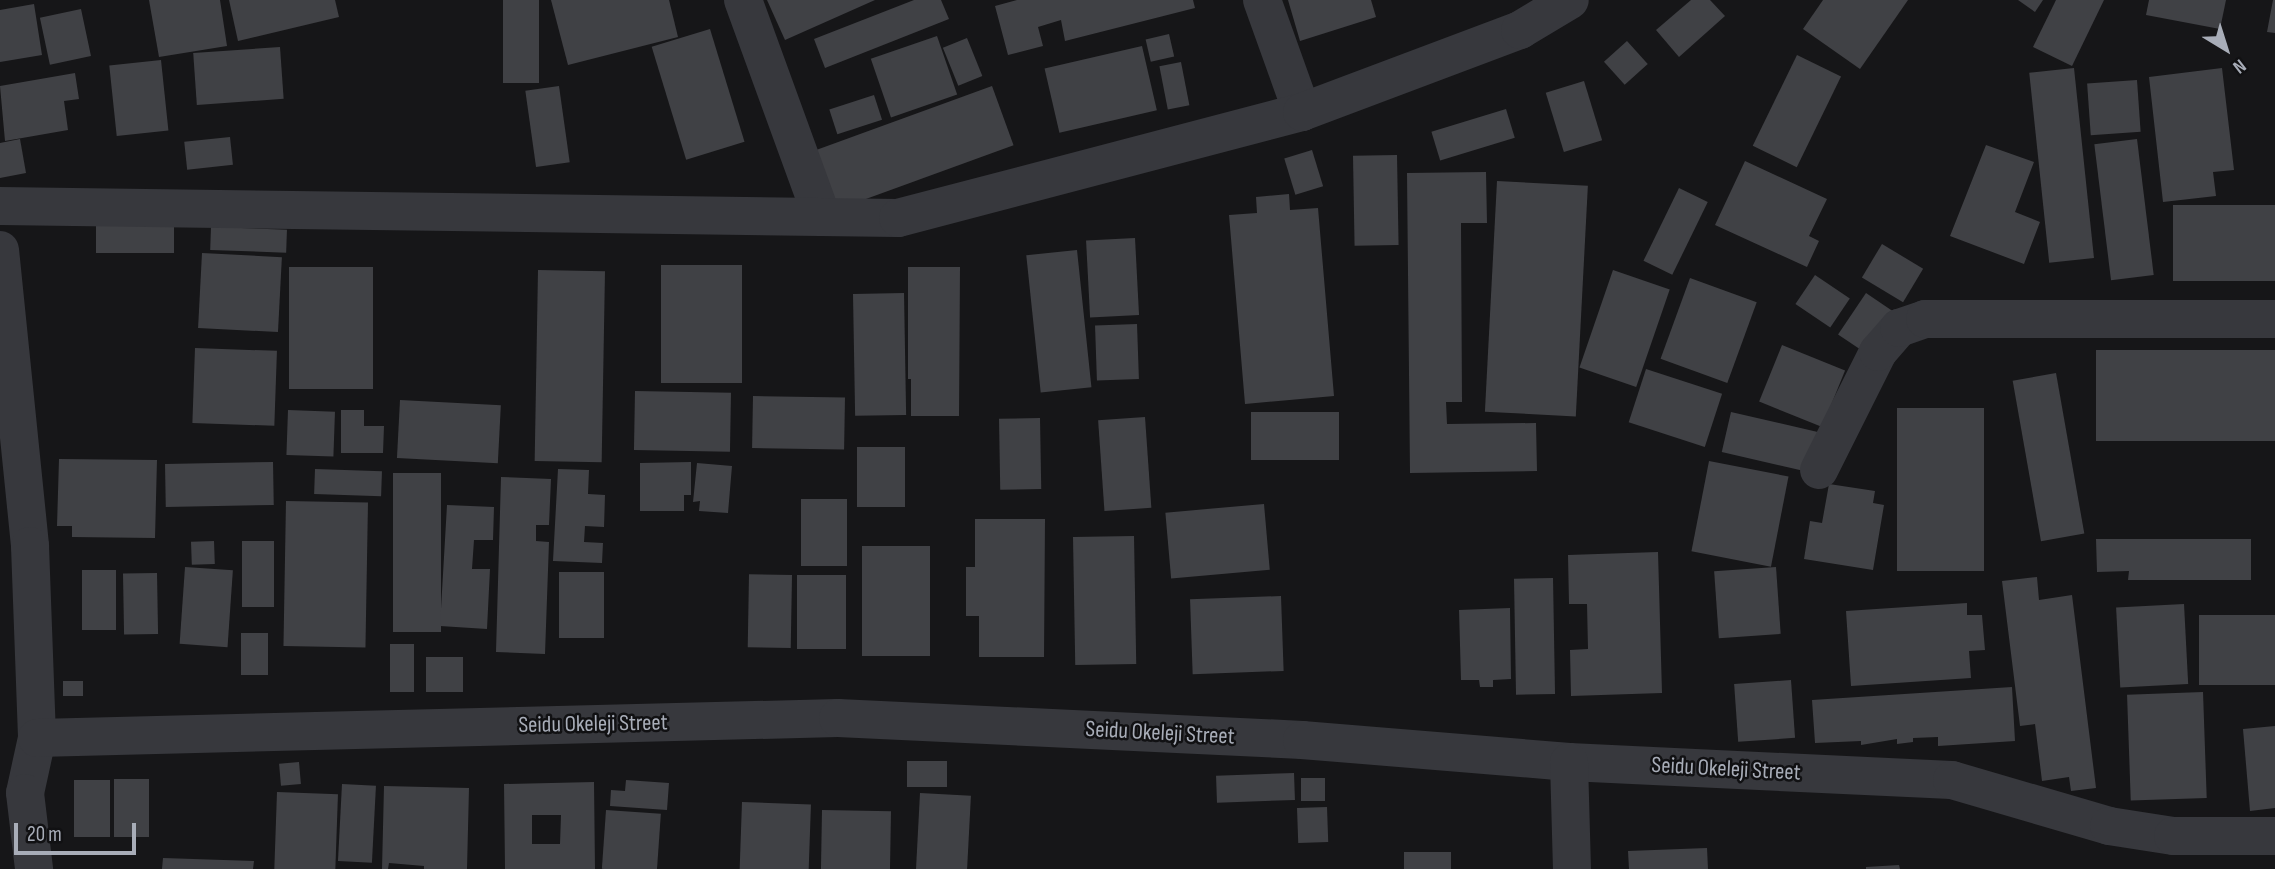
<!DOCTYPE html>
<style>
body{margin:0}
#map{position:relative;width:2275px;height:869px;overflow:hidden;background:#161618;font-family:"Sofia Sans Condensed",sans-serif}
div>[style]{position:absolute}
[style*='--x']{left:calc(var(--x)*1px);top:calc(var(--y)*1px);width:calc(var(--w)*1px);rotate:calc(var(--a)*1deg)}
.building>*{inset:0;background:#404145;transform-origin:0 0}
.street>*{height:38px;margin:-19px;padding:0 19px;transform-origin:19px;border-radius:19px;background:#37383d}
span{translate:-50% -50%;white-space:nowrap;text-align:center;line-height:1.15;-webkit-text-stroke:5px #111113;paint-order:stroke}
.street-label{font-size:23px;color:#a8adb8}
.north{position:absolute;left:2191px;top:14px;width:70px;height:70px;-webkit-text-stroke:5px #111113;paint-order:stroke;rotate:142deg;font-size:19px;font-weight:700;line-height:28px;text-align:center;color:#a8adb8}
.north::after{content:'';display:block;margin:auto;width:24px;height:32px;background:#a8adb8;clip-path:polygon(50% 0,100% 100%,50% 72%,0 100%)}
.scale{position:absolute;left:14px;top:823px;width:122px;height:32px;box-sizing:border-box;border:4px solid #a8adb8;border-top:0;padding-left:9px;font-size:21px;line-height:24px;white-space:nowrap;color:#a8adb8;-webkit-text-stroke:5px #111113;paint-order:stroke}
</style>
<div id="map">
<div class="building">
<i style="clip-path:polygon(149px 0,220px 0,227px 46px,159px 57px)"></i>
<i style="clip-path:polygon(229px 0,335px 0,339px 17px,238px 41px)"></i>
<i style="left:503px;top:0;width:36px;height:83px"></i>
<i style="clip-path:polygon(551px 0,669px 0,678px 37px,568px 65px)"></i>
<i style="clip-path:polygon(767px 0,875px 0,785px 40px)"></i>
<i style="clip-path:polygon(914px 0,941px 0,949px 19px,825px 68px,814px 39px)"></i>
<i style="clip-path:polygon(1017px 0,1193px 0,1195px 8px,1065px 41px,1061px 20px,1038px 27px,1043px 46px,1008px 55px,995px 6px)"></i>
<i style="clip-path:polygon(1288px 0,1371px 0,1376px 17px,1300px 41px)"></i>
<i style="clip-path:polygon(1691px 0,1710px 0,1725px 16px,1679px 57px,1656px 30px)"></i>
<i style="clip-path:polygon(1823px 0,1908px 0,1860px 69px,1803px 29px)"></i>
<i style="clip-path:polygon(2018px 0,2043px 0,2035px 12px)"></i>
<i style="clip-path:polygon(2056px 0,2104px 0,2072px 66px,2033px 47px)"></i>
<i style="clip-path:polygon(2149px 0,2226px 0,2220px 29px,2146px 15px)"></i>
<i style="clip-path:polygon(2273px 0,2275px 0,2275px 33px,2267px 32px)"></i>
<i style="clip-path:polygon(34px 4px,42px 55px,0 62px,0 10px)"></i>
<i style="left:81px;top:9px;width:48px;height:42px;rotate:78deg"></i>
<i style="left:710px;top:29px;width:118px;height:61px;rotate:73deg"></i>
<i style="left:1169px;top:34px;width:23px;height:24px;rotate:77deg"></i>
<i style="left:937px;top:36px;width:62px;height:70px;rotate:71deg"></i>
<i style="left:967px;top:38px;width:41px;height:26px;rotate:68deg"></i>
<i style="left:1627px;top:41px;width:31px;height:31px;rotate:48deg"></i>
<i style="left:1142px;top:46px;width:66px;height:100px;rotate:77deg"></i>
<i style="left:280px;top:47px;width:52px;height:87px;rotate:86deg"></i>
<i style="left:1797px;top:55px;width:49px;height:101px;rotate:26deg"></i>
<i style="left:161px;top:60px;width:71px;height:52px;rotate:84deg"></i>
<i style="left:1181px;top:62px;width:44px;height:22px;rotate:79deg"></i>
<i style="left:2074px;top:68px;width:191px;height:45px;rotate:84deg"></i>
<i style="clip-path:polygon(2222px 68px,2234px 170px,2213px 172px,2216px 196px,2163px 202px,2149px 77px)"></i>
<i style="clip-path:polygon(75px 73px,79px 99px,64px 101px,68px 130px,5px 141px,0 86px)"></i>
<i style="left:2137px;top:80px;width:52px;height:50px;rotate:86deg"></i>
<i style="left:1584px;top:81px;width:62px;height:40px;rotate:73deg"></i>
<i style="left:559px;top:86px;width:77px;height:34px;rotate:82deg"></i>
<i style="left:992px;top:86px;width:63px;height:190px;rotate:70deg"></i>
<i style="left:874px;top:95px;width:26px;height:47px;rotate:72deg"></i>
<i style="left:1506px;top:109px;width:30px;height:78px;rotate:73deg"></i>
<i style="left:230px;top:137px;width:28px;height:46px;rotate:84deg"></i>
<i style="clip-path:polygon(20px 139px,26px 173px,0 178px,0 143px)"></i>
<i style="left:2137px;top:139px;width:137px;height:43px;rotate:83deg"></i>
<i style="clip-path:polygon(1986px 145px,2034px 162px,2015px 212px,2040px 222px,2024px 264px,1950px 236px)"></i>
<i style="left:1312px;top:150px;width:38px;height:29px;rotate:73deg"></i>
<i style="left:1397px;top:155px;width:90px;height:44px;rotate:89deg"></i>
<i style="clip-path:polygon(1745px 161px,1827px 199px,1809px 236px,1819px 241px,1807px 267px,1715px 225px)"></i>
<i style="clip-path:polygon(1486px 172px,1487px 223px,1461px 223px,1462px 402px,1446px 402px,1447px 424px,1536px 423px,1537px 471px,1410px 473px,1407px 173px)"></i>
<i style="left:1497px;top:181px;width:91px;height:231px;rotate:3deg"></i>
<i style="left:1679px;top:188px;width:32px;height:81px;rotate:26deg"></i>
<i style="clip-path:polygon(1289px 194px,1290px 210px,1318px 208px,1334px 396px,1245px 404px,1229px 215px,1257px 213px,1256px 197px)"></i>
<i style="left:2275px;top:205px;width:76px;height:102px;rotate:90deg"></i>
<i style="left:96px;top:225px;width:78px;height:28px"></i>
<i style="left:211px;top:227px;width:76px;height:23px;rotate:2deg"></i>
<i style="left:1135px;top:238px;width:77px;height:49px;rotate:87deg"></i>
<i style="left:1882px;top:244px;width:48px;height:39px;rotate:31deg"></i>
<i style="left:1077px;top:250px;width:138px;height:51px;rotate:84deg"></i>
<i style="left:202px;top:253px;width:80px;height:75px;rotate:3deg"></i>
<i style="left:661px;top:265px;width:81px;height:118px"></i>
<i style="left:373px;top:267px;width:122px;height:84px;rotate:90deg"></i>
<i style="clip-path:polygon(908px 267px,960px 267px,959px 416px,911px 416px,911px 379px,908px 379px)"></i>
<i style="left:538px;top:270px;width:67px;height:191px;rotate:1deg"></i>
<i style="left:1613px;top:270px;width:60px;height:103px;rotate:19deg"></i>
<i style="left:1815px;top:275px;width:42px;height:35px;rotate:34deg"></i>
<i style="left:1690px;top:278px;width:71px;height:86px;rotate:20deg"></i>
<i style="left:904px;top:293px;width:122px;height:51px;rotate:89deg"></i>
<i style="left:1866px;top:293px;width:36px;height:50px;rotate:34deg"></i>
<i style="left:1137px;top:324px;width:55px;height:42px;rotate:88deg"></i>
<i style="left:1782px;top:345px;width:68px;height:61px;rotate:22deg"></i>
<i style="left:195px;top:348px;width:82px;height:75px;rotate:2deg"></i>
<i style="left:2275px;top:350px;width:91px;height:179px;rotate:90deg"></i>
<i style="left:1646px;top:369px;width:80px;height:56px;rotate:18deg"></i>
<i style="left:2056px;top:373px;width:163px;height:44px;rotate:80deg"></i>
<i style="left:635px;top:391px;width:96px;height:59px;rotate:1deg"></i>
<i style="left:753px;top:396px;width:92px;height:52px;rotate:1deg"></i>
<i style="left:400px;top:400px;width:101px;height:58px;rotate:3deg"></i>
<i style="left:1984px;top:408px;width:163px;height:87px;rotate:90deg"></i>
<i style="left:288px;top:410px;width:47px;height:45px;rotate:2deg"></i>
<i style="clip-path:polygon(341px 410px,364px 410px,364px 426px,384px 426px,383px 453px,341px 453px)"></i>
<i style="left:1339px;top:412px;width:48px;height:88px;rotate:90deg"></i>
<i style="left:1731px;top:412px;width:89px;height:41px;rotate:13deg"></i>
<i style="left:1145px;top:417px;width:91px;height:47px;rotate:86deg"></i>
<i style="left:1040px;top:418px;width:71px;height:41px;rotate:89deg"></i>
<i style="left:857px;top:447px;width:48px;height:60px"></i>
<i style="clip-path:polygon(59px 459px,157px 460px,155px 538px,72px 537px,72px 526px,57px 526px)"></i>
<i style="left:1709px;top:461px;width:81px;height:92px;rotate:11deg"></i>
<i style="left:273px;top:462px;width:43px;height:108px;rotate:89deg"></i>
<i style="clip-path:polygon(691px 462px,691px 495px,684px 495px,684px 511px,640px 511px,640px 463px)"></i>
<i style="clip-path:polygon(697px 463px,732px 466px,728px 513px,699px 511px,700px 501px,693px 502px)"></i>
<i style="left:315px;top:469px;width:67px;height:25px;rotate:2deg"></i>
<i style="clip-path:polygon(558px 469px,589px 470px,588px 494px,605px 495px,604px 527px,585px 526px,584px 542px,603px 543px,602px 563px,553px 561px)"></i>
<i style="left:393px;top:473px;width:48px;height:159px"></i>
<i style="clip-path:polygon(501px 477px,551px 479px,549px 525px,536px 525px,536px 541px,549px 542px,545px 654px,496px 652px)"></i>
<i style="clip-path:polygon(1829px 484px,1875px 491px,1873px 503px,1884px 505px,1873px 570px,1804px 559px,1810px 521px,1822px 523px)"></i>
<i style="left:801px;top:499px;width:46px;height:67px"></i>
<i style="left:286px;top:501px;width:82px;height:145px;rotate:1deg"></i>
<i style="left:1264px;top:504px;width:66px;height:99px;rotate:85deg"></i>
<i style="clip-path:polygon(447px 505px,494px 507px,493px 540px,474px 540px,472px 569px,490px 569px,487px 629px,440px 626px)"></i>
<i style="clip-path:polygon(975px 519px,1045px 519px,1044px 657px,979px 657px,979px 616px,966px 616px,966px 567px,975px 567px)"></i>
<i style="left:1134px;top:536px;width:128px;height:61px;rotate:89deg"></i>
<i style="clip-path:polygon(2096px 539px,2251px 539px,2251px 580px,2128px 580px,2129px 571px,2097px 572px)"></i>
<i style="left:214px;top:541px;width:23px;height:23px;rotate:88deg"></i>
<i style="left:274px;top:541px;width:66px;height:32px;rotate:90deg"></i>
<i style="left:862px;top:546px;width:68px;height:110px"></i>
<i style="clip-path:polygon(1658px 552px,1662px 693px,1571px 696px,1570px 650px,1588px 649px,1587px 604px,1569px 604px,1568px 555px)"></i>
<i style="left:185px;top:567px;width:48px;height:77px;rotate:4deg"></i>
<i style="left:1776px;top:567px;width:67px;height:62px;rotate:86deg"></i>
<i style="left:82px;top:570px;width:34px;height:60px"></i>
<i style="left:559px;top:572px;width:45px;height:66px"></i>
<i style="left:157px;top:573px;width:61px;height:34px;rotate:89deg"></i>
<i style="left:792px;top:575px;width:73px;height:43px;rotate:91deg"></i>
<i style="left:797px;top:575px;width:49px;height:74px"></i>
<i style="clip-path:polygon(2037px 577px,2039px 600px,2072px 595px,2096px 788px,2071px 791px,2069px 777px,2042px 781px,2035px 724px,2020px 726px,2002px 581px)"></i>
<i style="left:1553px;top:578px;width:116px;height:39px;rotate:89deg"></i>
<i style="left:1281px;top:596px;width:75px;height:91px;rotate:88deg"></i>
<i style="clip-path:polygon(1967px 603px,1967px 615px,1982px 615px,1985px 650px,1969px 651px,1971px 678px,1851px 686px,1846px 611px)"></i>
<i style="left:2184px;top:604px;width:80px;height:68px;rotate:87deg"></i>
<i style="clip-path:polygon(1510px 608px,1511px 679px,1493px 680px,1493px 687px,1480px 687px,1479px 680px,1461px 680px,1459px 610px)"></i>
<i style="left:2199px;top:615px;width:76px;height:70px"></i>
<i style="left:241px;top:633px;width:27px;height:42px"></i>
<i style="left:390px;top:644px;width:24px;height:48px"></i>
<i style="left:426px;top:657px;width:37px;height:35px"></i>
<i style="left:1791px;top:680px;width:58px;height:57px;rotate:86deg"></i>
<i style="left:63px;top:681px;width:20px;height:15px"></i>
<i style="clip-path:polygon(2012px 687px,2015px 741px,1938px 746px,1938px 737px,1913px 738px,1913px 742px,1897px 744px,1897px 739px,1861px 745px,1861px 741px,1815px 743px,1812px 700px)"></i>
<i style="left:2203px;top:692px;width:106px;height:76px;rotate:88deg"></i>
<i style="clip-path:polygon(2275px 726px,2275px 808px,2250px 811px,2243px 729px)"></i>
<i style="left:907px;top:761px;width:40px;height:26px"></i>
<i style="left:299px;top:762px;width:22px;height:20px;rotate:85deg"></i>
<i style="left:1294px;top:773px;width:27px;height:78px;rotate:88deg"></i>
<i style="left:1325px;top:778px;width:23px;height:24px;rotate:90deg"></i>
<i style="left:149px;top:779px;width:58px;height:35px;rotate:90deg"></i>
<i style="left:74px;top:780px;width:36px;height:57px"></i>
<i style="clip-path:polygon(626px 780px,669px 783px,667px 810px,610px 806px,611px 790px,625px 791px)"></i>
<i style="clip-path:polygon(evenodd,594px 782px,595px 869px,505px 869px,504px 784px,594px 782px,532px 815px,561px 815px,560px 844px,532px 844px,532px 815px)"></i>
<i style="left:342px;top:784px;width:34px;height:77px;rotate:3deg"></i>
<i style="clip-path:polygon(384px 786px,469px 788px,467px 869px,424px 869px,424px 866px,389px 863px,388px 869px,382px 869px)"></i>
<i style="left:277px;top:792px;width:61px;height:77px;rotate:2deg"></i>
<i style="left:920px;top:793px;width:51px;height:76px;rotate:3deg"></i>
<i style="left:742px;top:802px;width:69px;height:67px;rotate:2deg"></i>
<i style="left:1327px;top:807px;width:35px;height:30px;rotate:88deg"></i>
<i style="left:606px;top:810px;width:55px;height:59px;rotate:4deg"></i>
<i style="left:822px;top:810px;width:69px;height:59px;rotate:1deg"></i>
<i style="clip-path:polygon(1707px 848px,1708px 869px,1629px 869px,1628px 851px)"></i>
<i style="left:1451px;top:852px;width:17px;height:47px;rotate:90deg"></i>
<i style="clip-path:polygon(163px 858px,254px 861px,253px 869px,162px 869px)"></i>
<i style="clip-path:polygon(1899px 865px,1900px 869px,1866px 869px,1866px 867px)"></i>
</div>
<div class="street">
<i style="--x:743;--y:0;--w:231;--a:70"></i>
<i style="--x:1262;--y:0;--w:119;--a:70.3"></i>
<i style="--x:0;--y:206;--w:898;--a:0.77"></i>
<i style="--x:898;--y:218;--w:418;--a:-14.7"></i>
<i style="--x:1302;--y:112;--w:233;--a:-20.6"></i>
<i style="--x:1520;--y:30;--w:58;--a:-31"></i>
<i style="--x:0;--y:250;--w:298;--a:84.2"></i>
<i style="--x:30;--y:546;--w:192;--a:87.9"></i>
<i style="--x:37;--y:738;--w:56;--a:102.3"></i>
<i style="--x:25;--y:793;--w:77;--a:83.2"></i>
<i style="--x:1819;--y:470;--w:132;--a:-63.4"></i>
<i style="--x:1878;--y:352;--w:32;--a:-49"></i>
<i style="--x:1899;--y:328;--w:28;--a:-19"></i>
<i style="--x:1925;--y:319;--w:350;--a:0"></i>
<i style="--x:37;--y:738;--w:801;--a:-1.43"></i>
<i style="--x:838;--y:718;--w:465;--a:2.7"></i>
<i style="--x:1302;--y:740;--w:268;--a:4.7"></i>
<i style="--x:1569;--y:762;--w:383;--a:2.7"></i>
<i style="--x:1952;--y:780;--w:164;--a:16.3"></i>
<i style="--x:2109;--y:826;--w:65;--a:8.9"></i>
<i style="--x:2173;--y:836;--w:102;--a:0"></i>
<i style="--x:1569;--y:762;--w:107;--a:88.4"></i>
</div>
<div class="street-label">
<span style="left:593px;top:724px;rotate:-1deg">Seidu Okeleji Street</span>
<span style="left:1160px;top:733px;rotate:3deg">Seidu Okeleji Street</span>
<span style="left:1726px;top:769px;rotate:3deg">Seidu Okeleji Street</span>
</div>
<div class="north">N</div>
<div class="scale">20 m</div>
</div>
